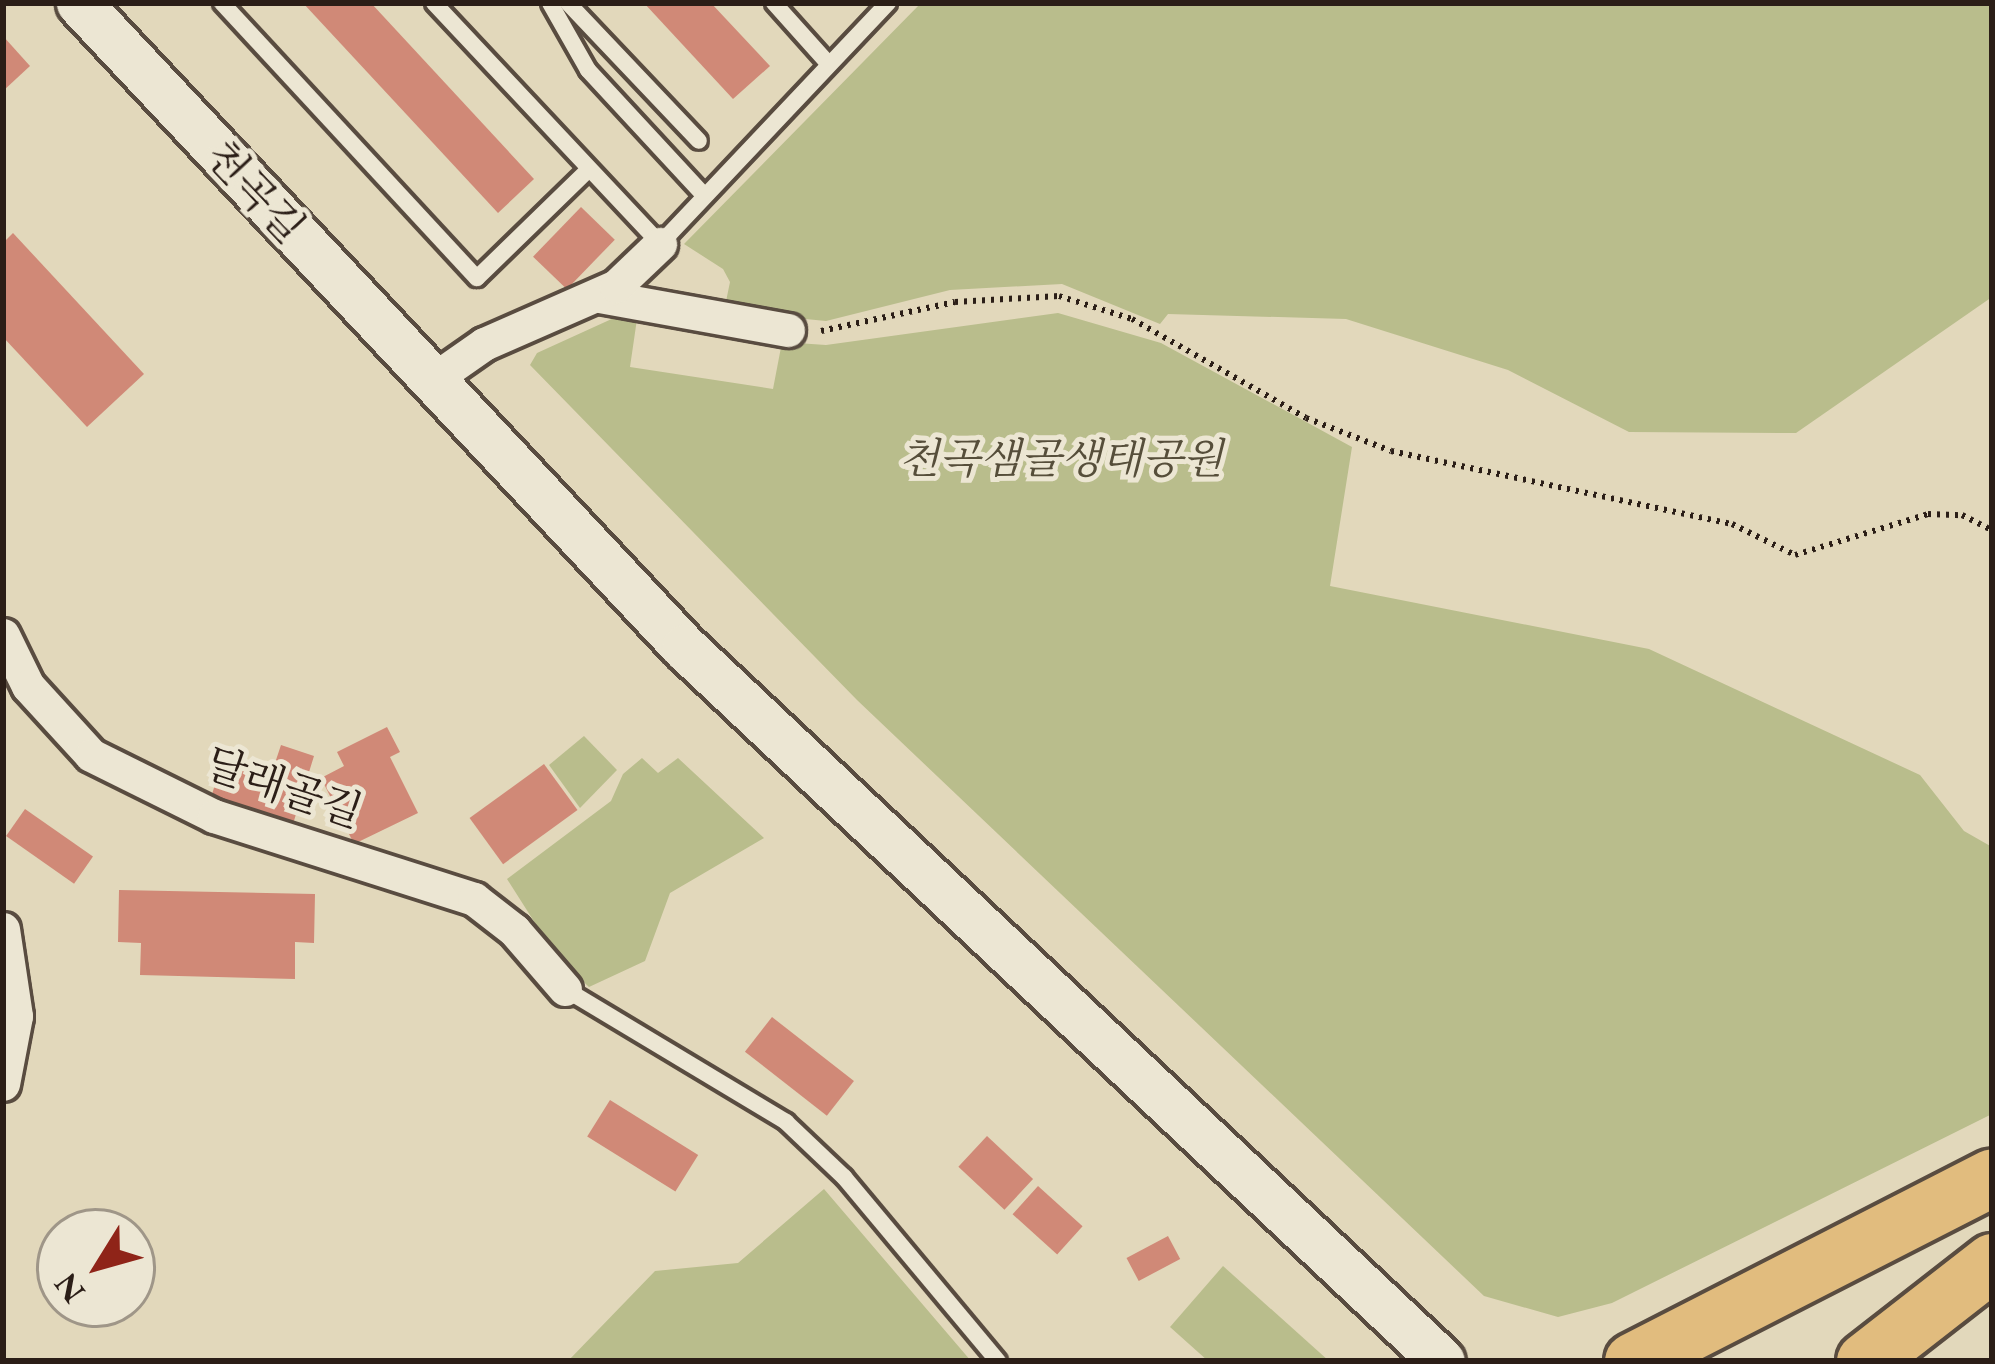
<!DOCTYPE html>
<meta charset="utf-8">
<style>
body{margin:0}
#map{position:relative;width:1995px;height:1364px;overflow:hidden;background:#e2d8bb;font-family:"EB Garamond","Noto Serif KR",serif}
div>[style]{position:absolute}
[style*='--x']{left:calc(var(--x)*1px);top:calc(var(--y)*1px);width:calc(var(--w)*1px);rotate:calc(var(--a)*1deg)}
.green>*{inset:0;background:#b9bd8c}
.building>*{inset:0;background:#d08977;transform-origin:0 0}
.path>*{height:6px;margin-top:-3px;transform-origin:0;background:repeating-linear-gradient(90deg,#2b1e17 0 3px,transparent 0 9px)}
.roads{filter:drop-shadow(3px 0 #594c40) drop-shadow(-3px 0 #594c40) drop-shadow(0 3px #594c40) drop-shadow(0 -3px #594c40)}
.lane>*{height:16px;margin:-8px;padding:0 8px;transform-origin:8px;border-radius:8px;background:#ece6d3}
.street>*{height:33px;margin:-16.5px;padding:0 16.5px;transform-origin:16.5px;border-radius:16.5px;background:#ece6d3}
.secondary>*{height:45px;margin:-22.5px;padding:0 22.5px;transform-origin:22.5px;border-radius:22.5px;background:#ece6d3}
.highway>*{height:57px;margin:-28.5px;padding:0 28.5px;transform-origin:28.5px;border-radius:28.5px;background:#e1bc7e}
span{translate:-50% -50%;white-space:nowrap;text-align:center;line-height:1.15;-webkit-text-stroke:10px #ece6d3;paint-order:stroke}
.street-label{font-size:42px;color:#2b1e17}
.park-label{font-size:42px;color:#564e3a;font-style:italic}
.frame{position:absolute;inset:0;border:6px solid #2b1e17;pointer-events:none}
.north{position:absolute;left:36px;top:1208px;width:120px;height:120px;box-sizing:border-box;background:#ece6d3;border:3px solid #9f9688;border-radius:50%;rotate:233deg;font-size:33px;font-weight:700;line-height:48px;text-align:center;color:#2b1e17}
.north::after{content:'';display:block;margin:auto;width:42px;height:54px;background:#8f2418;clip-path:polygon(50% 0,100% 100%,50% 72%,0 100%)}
</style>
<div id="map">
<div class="green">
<i style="clip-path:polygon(921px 3px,1992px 3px,1992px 297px,1796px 433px,1629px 432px,1508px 370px,1346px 319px,1168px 314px,1160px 324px,1062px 284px,950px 290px,826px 321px,724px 311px,730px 282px,723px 269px,684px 244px)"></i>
<i style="clip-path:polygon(1058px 313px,1161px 343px,1352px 447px,1330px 586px,1649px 649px,1920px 775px,1964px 831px,1992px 847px,1992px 1114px,1612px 1303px,1558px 1317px,1484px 1296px,857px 700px,530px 365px,537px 353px,616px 317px,637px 319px,630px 367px,773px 389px,782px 342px,826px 345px)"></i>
<i style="clip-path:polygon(584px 736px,617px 770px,580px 808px,549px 765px)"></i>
<i style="clip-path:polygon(642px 758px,658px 773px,678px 758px,764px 838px,670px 893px,645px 961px,589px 987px,556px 956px,507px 879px,611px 801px,623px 774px)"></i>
<i style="clip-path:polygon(824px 1189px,971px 1361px,568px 1361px,655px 1271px,738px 1263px)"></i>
<i style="clip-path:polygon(1223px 1266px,1329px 1361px,1208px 1361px,1170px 1327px)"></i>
</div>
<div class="building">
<i style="clip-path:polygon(303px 3px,371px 3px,534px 179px,498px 213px)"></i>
<i style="clip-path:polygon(644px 3px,711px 3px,770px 66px,733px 99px)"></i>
<i style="clip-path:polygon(3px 36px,30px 66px,3px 91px)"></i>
<i style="left:581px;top:207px;width:47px;height:69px;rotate:44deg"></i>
<i style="clip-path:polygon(13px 233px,144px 374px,87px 427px,3px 337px,3px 243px)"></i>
<i style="clip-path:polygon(387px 727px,400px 752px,390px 757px,418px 813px,354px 844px,321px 778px,344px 766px,337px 752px)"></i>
<i style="clip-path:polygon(281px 745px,314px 756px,293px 824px,211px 798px,222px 760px,271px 775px)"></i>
<i style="left:544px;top:764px;width:57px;height:92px;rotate:54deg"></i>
<i style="left:25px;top:809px;width:83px;height:33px;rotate:35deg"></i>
<i style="clip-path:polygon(119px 890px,315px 894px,314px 943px,295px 942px,295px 979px,140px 975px,141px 943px,118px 942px)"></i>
<i style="left:772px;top:1017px;width:104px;height:44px;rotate:38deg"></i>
<i style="left:610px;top:1100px;width:104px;height:43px;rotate:32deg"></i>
<i style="left:987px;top:1136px;width:63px;height:42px;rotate:43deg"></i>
<i style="left:1038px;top:1186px;width:60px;height:38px;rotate:42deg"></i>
<i style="left:1168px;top:1236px;width:26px;height:47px;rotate:62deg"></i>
</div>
<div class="path">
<i style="--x:821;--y:331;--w:137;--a:-12.2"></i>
<i style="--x:955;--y:302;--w:104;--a:-3.3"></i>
<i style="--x:1059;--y:296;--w:77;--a:17.5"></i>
<i style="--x:1132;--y:319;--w:200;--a:29.6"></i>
<i style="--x:1306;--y:418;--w:91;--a:21.2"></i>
<i style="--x:1391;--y:451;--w:349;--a:12.1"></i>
<i style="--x:1732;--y:524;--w:70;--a:26.2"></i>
<i style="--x:1795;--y:555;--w:139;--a:-17.1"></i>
<i style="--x:1928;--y:514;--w:34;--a:2"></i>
<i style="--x:1962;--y:515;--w:34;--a:27"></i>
</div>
<div class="roads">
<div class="lane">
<i style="--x:222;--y:3;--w:375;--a:47.2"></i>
<i style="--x:477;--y:278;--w:156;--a:-44.2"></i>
<i style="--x:434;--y:3;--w:330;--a:46.8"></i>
<i style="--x:660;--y:244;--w:332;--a:-46.6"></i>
<i style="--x:550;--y:3;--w:77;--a:60.4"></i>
<i style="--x:588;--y:70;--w:168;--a:47.2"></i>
<i style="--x:568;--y:3;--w:190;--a:46.5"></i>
<i style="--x:774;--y:3;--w:79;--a:48.1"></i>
<i style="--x:565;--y:989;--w:258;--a:31"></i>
<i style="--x:786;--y:1122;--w:80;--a:43.5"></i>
<i style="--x:844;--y:1177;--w:240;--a:50.1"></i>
</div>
<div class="street">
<i style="--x:599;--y:296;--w:192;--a:10.2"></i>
<i style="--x:431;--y:381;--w:65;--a:-34.9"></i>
<i style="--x:484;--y:344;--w:144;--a:-23.7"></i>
<i style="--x:616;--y:286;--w:61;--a:-43.7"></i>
<i style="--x:3;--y:635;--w:57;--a:63.9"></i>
<i style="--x:28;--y:686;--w:93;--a:47.6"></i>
<i style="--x:91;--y:755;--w:137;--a:26.4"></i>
<i style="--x:214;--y:816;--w:273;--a:17.7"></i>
<i style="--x:474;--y:899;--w:51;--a:37.8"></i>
<i style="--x:514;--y:930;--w:78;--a:49.2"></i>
<i style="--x:3;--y:929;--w:88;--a:81.5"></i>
<i style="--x:16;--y:1016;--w:69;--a:100.8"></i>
</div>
<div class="secondary">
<i style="--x:79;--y:3;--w:884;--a:46.79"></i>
<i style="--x:684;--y:647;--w:1041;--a:43.29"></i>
</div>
<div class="highway">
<i style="--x:1633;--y:1361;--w:403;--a:-27.1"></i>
<i style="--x:1865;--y:1361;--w:161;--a:-37.9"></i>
</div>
</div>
<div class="street-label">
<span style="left:255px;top:192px;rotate:47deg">천곡길</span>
<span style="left:284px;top:788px;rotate:19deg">달래골길</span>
</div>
<div class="park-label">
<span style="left:1061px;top:459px">천곡샘골생태공원</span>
</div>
<div class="frame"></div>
<div class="north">N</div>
</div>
